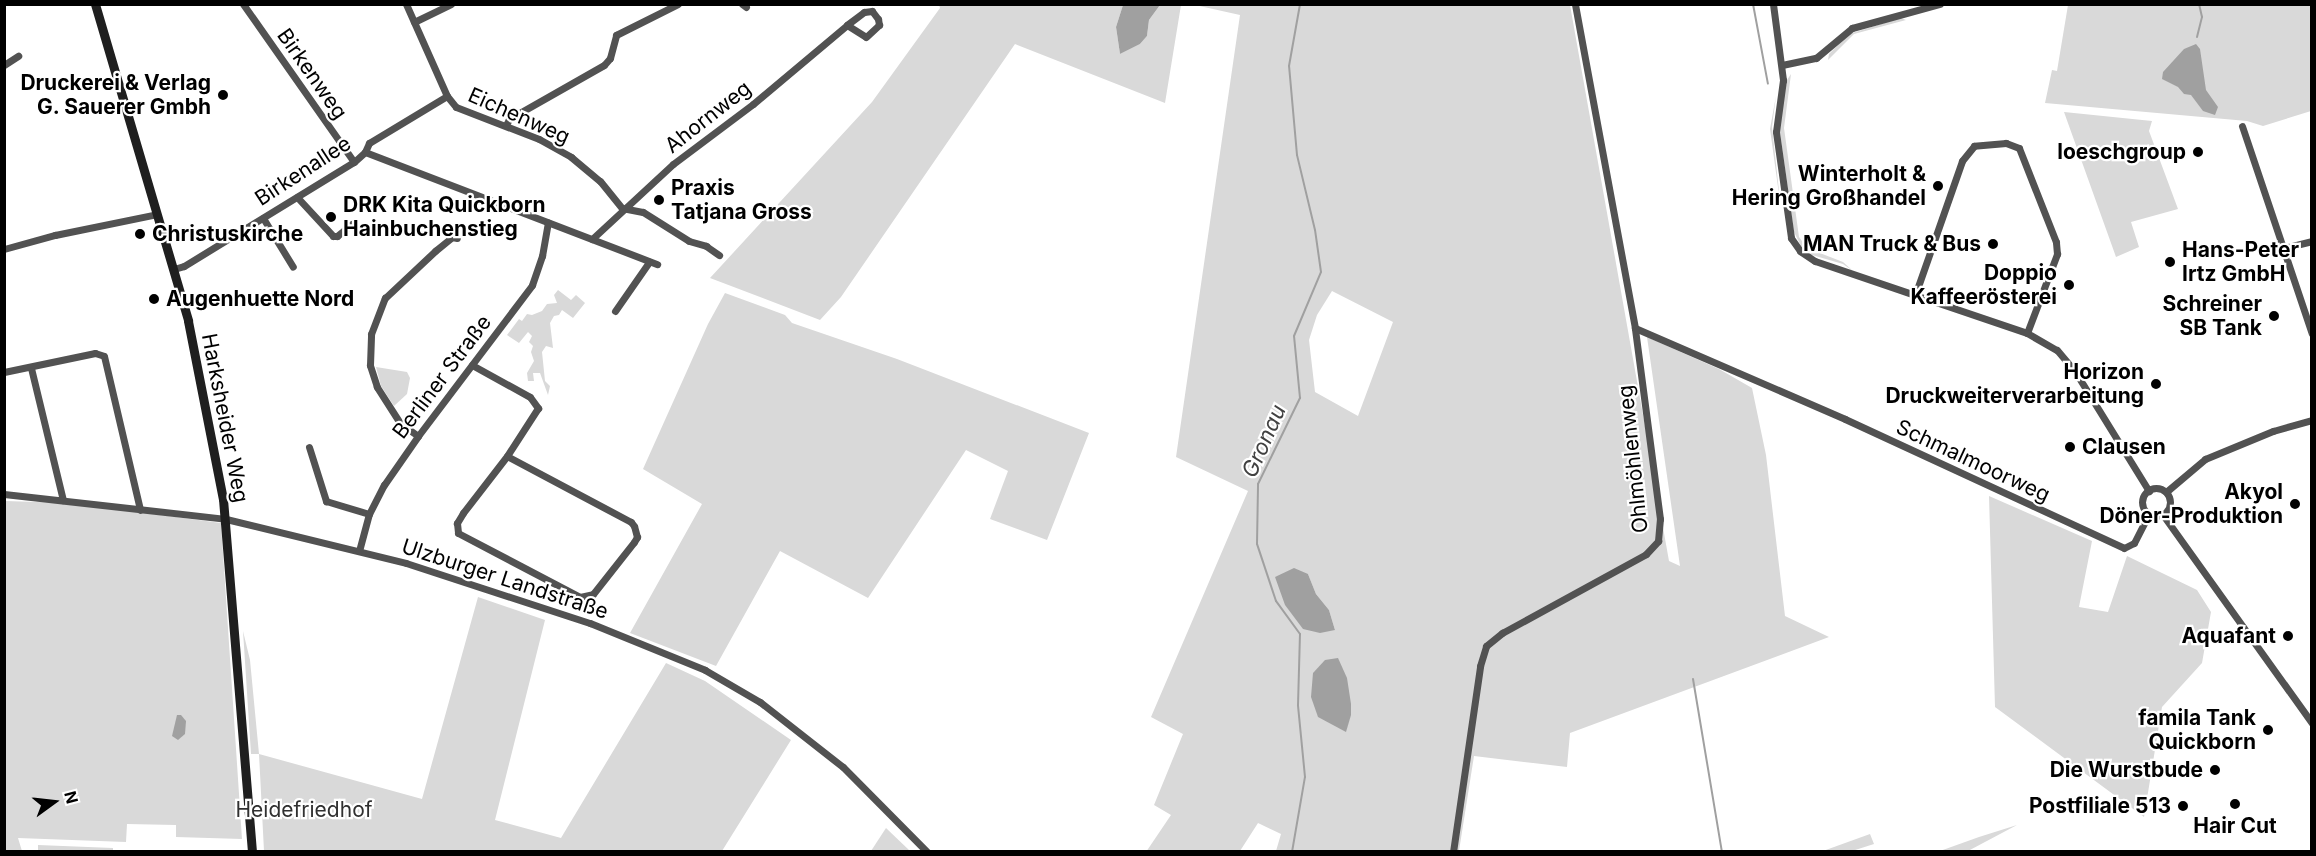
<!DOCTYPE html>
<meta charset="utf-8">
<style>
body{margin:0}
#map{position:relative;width:2316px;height:856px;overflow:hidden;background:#fff;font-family:Inter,sans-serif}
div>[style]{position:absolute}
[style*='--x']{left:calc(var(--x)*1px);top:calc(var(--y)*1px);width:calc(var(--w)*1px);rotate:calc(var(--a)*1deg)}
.green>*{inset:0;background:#d9d9d9}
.water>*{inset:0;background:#a0a0a0}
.stream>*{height:2px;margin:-1px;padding:0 1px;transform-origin:1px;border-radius:1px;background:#a0a0a0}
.minor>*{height:7px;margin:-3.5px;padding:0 3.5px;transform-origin:3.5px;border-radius:3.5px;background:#525252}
.minor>.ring{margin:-3.5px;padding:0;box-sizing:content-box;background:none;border:7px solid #525252;border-radius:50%}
.secondary>*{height:9px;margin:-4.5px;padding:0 4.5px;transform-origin:4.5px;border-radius:4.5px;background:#1f1f1f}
.dots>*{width:16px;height:16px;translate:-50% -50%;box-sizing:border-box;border:3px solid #fff;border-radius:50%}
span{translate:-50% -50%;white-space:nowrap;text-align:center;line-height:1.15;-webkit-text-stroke:4.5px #fff;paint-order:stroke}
.street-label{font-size:21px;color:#000}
.poi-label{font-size:21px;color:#000;font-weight:700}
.right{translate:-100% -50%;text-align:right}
.left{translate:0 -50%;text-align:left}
.park-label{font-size:21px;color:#303030}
.water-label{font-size:22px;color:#414141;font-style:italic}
.frame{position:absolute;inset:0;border:6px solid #000;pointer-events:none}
.north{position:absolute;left:24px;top:772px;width:60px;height:60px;-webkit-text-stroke:4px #fff;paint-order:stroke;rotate:75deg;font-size:16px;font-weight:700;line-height:24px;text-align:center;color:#000}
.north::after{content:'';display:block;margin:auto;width:21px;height:27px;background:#000;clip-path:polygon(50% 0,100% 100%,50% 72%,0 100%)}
</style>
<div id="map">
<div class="green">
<i style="clip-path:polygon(939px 5px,1123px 5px,1116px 27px,1120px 54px,1140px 44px,1147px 36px,1149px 20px,1160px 5px,1181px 5px,1165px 103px,1015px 44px,841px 297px,820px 320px,710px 278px,872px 102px,940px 8px)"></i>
<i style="clip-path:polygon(evenodd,1195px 5px,1570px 5px,1669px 561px,1680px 566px,1647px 337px,1719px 369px,1752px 388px,1766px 455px,1785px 616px,1829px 637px,1570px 733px,1567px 767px,1474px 756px,1459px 851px,1276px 851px,1281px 834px,1258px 823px,1240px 851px,1146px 852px,1171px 815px,1154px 805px,1183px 734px,1151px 717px,1248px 491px,1176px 457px,1240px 15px,1195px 5px,1332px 291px,1393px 322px,1358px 416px,1315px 392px,1309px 340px,1317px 315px,1332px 291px,1195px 5px,1308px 574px,1316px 594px,1329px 610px,1335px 630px,1275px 577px,1308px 574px)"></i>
<i style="clip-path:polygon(2068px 5px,2311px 5px,2311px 111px,2263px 126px,2247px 121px,2045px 103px,2052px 70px,2057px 71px)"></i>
<i style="clip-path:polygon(1901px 18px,1906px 20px,1854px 34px,1828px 60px,1829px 54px,1849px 34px)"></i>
<i style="clip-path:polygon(1791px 74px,1784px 128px,1799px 237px,1807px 248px,1843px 262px,1853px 271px,1843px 264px,1812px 255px,1801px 246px,1794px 232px,1779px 125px,1787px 80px)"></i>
<i style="clip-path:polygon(1776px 96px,1772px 127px,1781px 209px,1770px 129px)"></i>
<i style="clip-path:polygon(2064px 112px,2152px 121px,2149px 131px,2178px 209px,2131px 222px,2139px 247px,2116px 257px)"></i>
<i style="clip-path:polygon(558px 290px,571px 300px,576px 295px,585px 303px,573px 318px,562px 310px,559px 315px,554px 316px,550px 323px,553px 348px,546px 346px,542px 352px,545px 381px,550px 386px,548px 395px,540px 373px,533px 373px,534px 381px,528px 381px,527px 373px,534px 361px,531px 352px,533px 346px,529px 342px,532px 336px,528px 332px,519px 343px,507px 335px,519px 319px,522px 321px,527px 314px,532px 315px,542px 311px,547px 304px,557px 303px,554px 295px)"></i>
<i style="clip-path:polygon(725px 293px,785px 315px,792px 323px,897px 359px,1089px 433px,1047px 540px,990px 519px,1008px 471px,966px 450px,868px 598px,780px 551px,716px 666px,630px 633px,702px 504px,643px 469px,708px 324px)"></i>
<i style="clip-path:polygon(376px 367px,407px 372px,410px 378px,407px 394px,394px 406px,381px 386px)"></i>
<i style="clip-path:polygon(1989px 496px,2092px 541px,2079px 607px,2108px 612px,2127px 556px,2197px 590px,2211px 612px,2202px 663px,2162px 707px,2144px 817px,1995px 707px)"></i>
<i style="clip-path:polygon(5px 501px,69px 503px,221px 523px,242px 839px,176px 837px,176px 825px,127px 824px,126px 842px,18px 838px,22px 851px,5px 852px)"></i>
<i style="clip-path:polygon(478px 597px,545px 620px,495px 820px,561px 838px,666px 663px,705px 681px,791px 740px,722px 851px,264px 851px,259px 754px,251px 754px,243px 631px,250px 660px,259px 754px,422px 799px)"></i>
<i style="clip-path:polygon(2017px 825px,1968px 851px,1940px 851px,1979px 837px)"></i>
<i style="clip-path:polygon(886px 828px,910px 851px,871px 851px)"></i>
<i style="clip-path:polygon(1870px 834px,1874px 844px,1852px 851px,1823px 851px)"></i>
<i style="clip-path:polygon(38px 845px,113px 848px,113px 851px,38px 851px)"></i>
</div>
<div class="water">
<i style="clip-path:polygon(1123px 5px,1160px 5px,1149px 20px,1147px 36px,1140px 44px,1120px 54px,1116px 27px)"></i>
<i style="clip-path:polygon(2196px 44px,2200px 49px,2206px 90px,2218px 107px,2215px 115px,2203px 111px,2191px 95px,2184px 94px,2178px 87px,2162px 79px,2163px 72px,2184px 49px)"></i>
<i style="clip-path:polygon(1294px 568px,1308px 574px,1316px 594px,1329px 610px,1335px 630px,1320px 633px,1303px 629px,1285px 605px,1275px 577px)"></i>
<i style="clip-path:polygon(1338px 658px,1347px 678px,1351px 704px,1351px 715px,1346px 732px,1318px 717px,1311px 697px,1313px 673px,1325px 660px)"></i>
<i style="clip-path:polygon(177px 715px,181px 715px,186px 721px,185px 734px,178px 740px,172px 736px)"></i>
</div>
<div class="stream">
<i style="--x:1753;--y:4;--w:81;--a:79.4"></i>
<i style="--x:2197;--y:37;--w:21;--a:-76"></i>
<i style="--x:2202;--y:17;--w:13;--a:-103"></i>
<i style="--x:1693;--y:679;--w:175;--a:80.5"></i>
<i style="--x:1292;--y:852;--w:76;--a:-80.2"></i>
<i style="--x:1305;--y:777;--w:72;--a:-95.6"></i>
<i style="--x:1298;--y:705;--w:71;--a:-88.4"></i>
<i style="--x:1300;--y:634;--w:41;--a:-126"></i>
<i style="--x:1276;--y:601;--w:60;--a:-108.4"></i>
<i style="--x:1257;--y:544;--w:60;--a:-89"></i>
<i style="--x:1258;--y:484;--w:96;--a:-64"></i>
<i style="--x:1300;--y:398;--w:62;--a:-95.5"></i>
<i style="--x:1294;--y:336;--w:69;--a:-67.1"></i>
<i style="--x:1321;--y:272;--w:42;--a:-98.1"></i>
<i style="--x:1315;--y:230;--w:77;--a:-103.5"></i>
<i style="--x:1297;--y:155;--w:89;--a:-95.1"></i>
<i style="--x:1289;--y:66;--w:63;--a:-79.9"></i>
</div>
<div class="minor">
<i style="--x:243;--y:4;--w:193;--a:54.9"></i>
<i style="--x:406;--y:4;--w:101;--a:66"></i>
<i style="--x:447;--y:96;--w:14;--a:51"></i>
<i style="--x:456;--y:107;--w:89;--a:21.1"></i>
<i style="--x:539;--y:139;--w:37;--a:29"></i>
<i style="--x:571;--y:157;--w:38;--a:40"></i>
<i style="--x:600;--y:181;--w:35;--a:51"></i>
<i style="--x:622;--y:208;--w:21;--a:11"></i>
<i style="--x:643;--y:212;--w:54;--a:32.2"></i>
<i style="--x:689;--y:241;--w:18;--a:16"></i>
<i style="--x:706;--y:246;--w:16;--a:35"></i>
<i style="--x:742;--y:4;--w:5;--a:37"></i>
<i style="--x:1773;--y:4;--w:77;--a:82.5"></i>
<i style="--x:1783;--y:80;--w:52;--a:97.7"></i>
<i style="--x:1776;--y:132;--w:107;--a:81.9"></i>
<i style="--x:1791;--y:238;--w:16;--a:55"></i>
<i style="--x:1800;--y:251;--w:18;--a:34"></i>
<i style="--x:1815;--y:261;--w:106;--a:18.8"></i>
<i style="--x:414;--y:22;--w:41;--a:-25.9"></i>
<i style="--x:4;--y:65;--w:17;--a:-33"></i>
<i style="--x:1782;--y:65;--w:35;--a:-12"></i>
<i style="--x:1816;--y:58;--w:47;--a:-39.8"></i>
<i style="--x:1852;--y:28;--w:91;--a:-15.3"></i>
<i style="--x:506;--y:125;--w:7;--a:-63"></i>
<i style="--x:509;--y:119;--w:109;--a:-29.6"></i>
<i style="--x:604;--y:65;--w:9;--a:-49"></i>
<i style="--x:610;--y:58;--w:24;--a:-75"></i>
<i style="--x:616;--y:35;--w:69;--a:-26.6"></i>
<i style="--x:2242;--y:126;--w:219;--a:71.4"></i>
<i style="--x:365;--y:152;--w:313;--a:21"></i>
<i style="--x:297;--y:197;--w:53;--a:47.3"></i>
<i style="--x:333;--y:236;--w:4;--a:0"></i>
<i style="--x:337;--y:236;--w:19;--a:-39"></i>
<i style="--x:263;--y:218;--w:57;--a:58.5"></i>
<i style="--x:592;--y:239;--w:110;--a:-42.8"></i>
<i style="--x:673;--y:164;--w:100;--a:-36.9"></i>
<i style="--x:753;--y:104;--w:123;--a:-40"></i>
<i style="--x:847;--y:25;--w:22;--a:32"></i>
<i style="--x:866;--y:37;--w:18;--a:-43"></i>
<i style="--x:879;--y:25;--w:6;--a:-99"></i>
<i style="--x:878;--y:19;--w:10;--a:-127"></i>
<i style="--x:872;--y:11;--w:8;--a:173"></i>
<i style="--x:864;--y:12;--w:21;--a:143"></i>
<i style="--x:2284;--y:248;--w:29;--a:-14"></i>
<i style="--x:4;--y:249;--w:53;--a:-15.4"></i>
<i style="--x:55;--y:235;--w:104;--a:-11.6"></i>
<i style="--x:174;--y:269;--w:10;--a:-17"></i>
<i style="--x:184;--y:266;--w:199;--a:-31.5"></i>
<i style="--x:354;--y:162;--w:15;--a:-42"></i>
<i style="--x:365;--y:152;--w:10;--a:-66"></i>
<i style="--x:369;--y:143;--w:91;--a:-31.1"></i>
<i style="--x:615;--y:311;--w:60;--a:-55.2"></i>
<i style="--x:1635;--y:328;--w:229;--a:23.4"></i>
<i style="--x:1845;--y:419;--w:307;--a:24.8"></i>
<i style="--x:2124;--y:548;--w:11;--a:-27"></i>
<i style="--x:2134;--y:543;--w:33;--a:-63"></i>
<i style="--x:2027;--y:333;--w:85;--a:-69.2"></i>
<i style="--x:2057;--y:254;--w:12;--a:-95"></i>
<i style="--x:2056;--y:242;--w:101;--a:-111.5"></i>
<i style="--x:2019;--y:148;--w:14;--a:-159"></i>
<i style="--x:2006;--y:143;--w:32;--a:175"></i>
<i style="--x:1974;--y:146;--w:19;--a:129"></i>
<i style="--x:1962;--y:161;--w:142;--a:109.3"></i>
<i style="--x:1915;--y:295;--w:118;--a:18.7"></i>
<i style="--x:2027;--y:333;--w:34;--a:30"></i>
<i style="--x:2057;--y:350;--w:30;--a:50"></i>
<i style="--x:2076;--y:373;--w:139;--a:58.3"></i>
<i style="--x:472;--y:365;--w:66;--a:28.9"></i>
<i style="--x:530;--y:397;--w:14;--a:54"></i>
<i style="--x:538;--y:408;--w:57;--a:122.9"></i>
<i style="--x:507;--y:456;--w:72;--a:127.7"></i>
<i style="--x:463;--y:513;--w:12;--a:121"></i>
<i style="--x:457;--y:523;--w:10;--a:84"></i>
<i style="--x:458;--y:533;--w:138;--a:27.7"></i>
<i style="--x:580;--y:597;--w:13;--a:-13"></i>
<i style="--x:593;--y:594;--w:66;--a:-51.7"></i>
<i style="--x:634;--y:542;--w:6;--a:-59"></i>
<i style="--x:637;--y:537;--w:11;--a:-105"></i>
<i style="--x:634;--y:526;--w:5;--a:-127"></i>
<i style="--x:631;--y:522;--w:140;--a:-152"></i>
<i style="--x:31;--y:368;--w:136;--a:76.4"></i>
<i style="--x:4;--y:372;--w:93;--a:-11.8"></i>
<i style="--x:95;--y:353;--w:9;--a:18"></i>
<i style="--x:104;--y:356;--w:158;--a:76.8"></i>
<i style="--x:418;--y:436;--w:22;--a:-144"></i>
<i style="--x:400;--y:423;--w:43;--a:-122.6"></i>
<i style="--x:377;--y:387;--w:23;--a:-108"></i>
<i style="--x:370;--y:365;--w:31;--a:-88"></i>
<i style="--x:371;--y:334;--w:39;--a:-69"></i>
<i style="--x:385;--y:298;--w:69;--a:-43.2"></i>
<i style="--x:435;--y:251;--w:22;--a:-39"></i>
<i style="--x:452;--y:237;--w:5;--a:11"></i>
<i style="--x:309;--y:447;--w:57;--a:72.5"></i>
<i style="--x:326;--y:501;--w:45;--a:16.8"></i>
<i class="ring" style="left:2142px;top:488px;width:21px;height:21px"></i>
<i style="--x:2166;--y:492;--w:51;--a:-40.2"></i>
<i style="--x:2205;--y:459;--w:74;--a:-22.4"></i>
<i style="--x:2273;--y:431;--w:41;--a:-15.8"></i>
<i style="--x:4;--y:494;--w:223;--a:6.4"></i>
<i style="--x:226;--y:519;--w:185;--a:13.7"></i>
<i style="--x:406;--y:563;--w:194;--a:18.1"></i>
<i style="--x:590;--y:623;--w:124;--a:22.2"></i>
<i style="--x:705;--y:670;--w:64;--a:30.2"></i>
<i style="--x:760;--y:702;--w:105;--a:38.1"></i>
<i style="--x:843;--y:767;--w:120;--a:45.3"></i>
<i style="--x:2163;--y:515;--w:256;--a:54.4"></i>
<i style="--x:359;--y:551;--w:38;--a:-75"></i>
<i style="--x:369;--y:514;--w:33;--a:-63"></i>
<i style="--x:384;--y:485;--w:60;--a:-55.2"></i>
<i style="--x:418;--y:436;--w:189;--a:-52.9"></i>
<i style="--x:532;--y:285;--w:31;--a:-71"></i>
<i style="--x:542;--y:256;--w:34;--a:-80"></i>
<i style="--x:1453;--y:852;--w:188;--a:-81.7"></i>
<i style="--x:1480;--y:666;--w:21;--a:-73"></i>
<i style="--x:1486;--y:646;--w:21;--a:-39"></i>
<i style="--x:1502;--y:633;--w:164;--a:-28.7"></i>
<i style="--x:1646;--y:554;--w:18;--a:-47"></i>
<i style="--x:1658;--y:541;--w:22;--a:-85"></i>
<i style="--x:1660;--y:519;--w:193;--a:-97.5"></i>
<i style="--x:1635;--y:328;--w:330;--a:-100.5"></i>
</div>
<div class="secondary">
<i style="--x:95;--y:4;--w:330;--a:73.6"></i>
<i style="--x:188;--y:321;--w:181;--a:78.9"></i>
<i style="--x:223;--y:499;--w:354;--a:85.3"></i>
</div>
<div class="dots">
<i style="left:223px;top:95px;background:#000"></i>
<i style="left:2198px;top:152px;background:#000"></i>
<i style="left:1938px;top:186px;background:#000"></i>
<i style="left:659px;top:200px;background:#000"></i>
<i style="left:331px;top:217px;background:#000"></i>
<i style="left:140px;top:234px;background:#000"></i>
<i style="left:1993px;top:244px;background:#000"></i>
<i style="left:2170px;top:262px;background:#000"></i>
<i style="left:2069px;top:285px;background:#000"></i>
<i style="left:154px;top:299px;background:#000"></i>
<i style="left:2274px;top:316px;background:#000"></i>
<i style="left:2156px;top:384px;background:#000"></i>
<i style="left:2070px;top:447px;background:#000"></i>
<i style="left:2295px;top:504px;background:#000"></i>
<i style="left:2288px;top:636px;background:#000"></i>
<i style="left:2268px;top:730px;background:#000"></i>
<i style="left:2215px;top:770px;background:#000"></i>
<i style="left:2235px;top:804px;background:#000"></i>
<i style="left:2183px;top:806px;background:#000"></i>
</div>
<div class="street-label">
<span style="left:312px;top:74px;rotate:55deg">Birkenweg</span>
<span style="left:519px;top:116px;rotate:24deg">Eichenweg</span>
<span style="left:708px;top:117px;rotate:-38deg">Ahornweg</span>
<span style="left:303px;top:171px;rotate:-33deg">Birkenallee</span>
<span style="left:442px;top:377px;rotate:-53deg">Berliner Straße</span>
<span style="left:225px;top:418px;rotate:79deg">Harksheider Weg</span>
<span style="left:1633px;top:459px;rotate:-96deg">Ohlmöhlenweg</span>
<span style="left:1973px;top:461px;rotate:25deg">Schmalmoorweg</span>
<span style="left:505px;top:579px;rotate:18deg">Ulzburger Landstraße</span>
</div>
<div class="poi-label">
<span class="right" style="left:211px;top:95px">Druckerei &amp; Verlag<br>G. Sauerer Gmbh</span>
<span class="right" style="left:2186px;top:152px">loeschgroup</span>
<span class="right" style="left:1926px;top:186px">Winterholt &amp;<br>Hering Großhandel</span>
<span class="left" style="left:671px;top:200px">Praxis<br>Tatjana Gross</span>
<span class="left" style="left:343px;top:217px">DRK Kita Quickborn<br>Hainbuchenstieg</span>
<span class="left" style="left:152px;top:234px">Christuskirche</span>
<span class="right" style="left:1981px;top:244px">MAN Truck &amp; Bus</span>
<span class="left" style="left:2182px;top:262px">Hans-Peter<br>Irtz GmbH</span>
<span class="right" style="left:2057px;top:285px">Doppio<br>Kaffeerösterei</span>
<span class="left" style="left:166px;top:299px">Augenhuette Nord</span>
<span class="right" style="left:2262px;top:316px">Schreiner<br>SB Tank</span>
<span class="right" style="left:2144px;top:384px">Horizon<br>Druckweiterverarbeitung</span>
<span class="left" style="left:2082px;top:447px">Clausen</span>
<span class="right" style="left:2283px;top:504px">Akyol<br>Döner-Produktion</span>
<span class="right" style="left:2276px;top:636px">Aquafant</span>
<span class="right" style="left:2256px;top:730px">famila Tank<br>Quickborn</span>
<span class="right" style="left:2203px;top:770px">Die Wurstbude</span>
<span class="right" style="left:2171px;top:806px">Postfiliale 513</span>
<span style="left:2235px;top:826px">Hair Cut</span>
</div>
<div class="park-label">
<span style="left:304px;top:810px">Heidefriedhof</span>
</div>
<div class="water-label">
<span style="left:1264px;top:441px;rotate:-66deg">Gronau</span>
</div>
<div class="frame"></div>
<div class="north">N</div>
</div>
